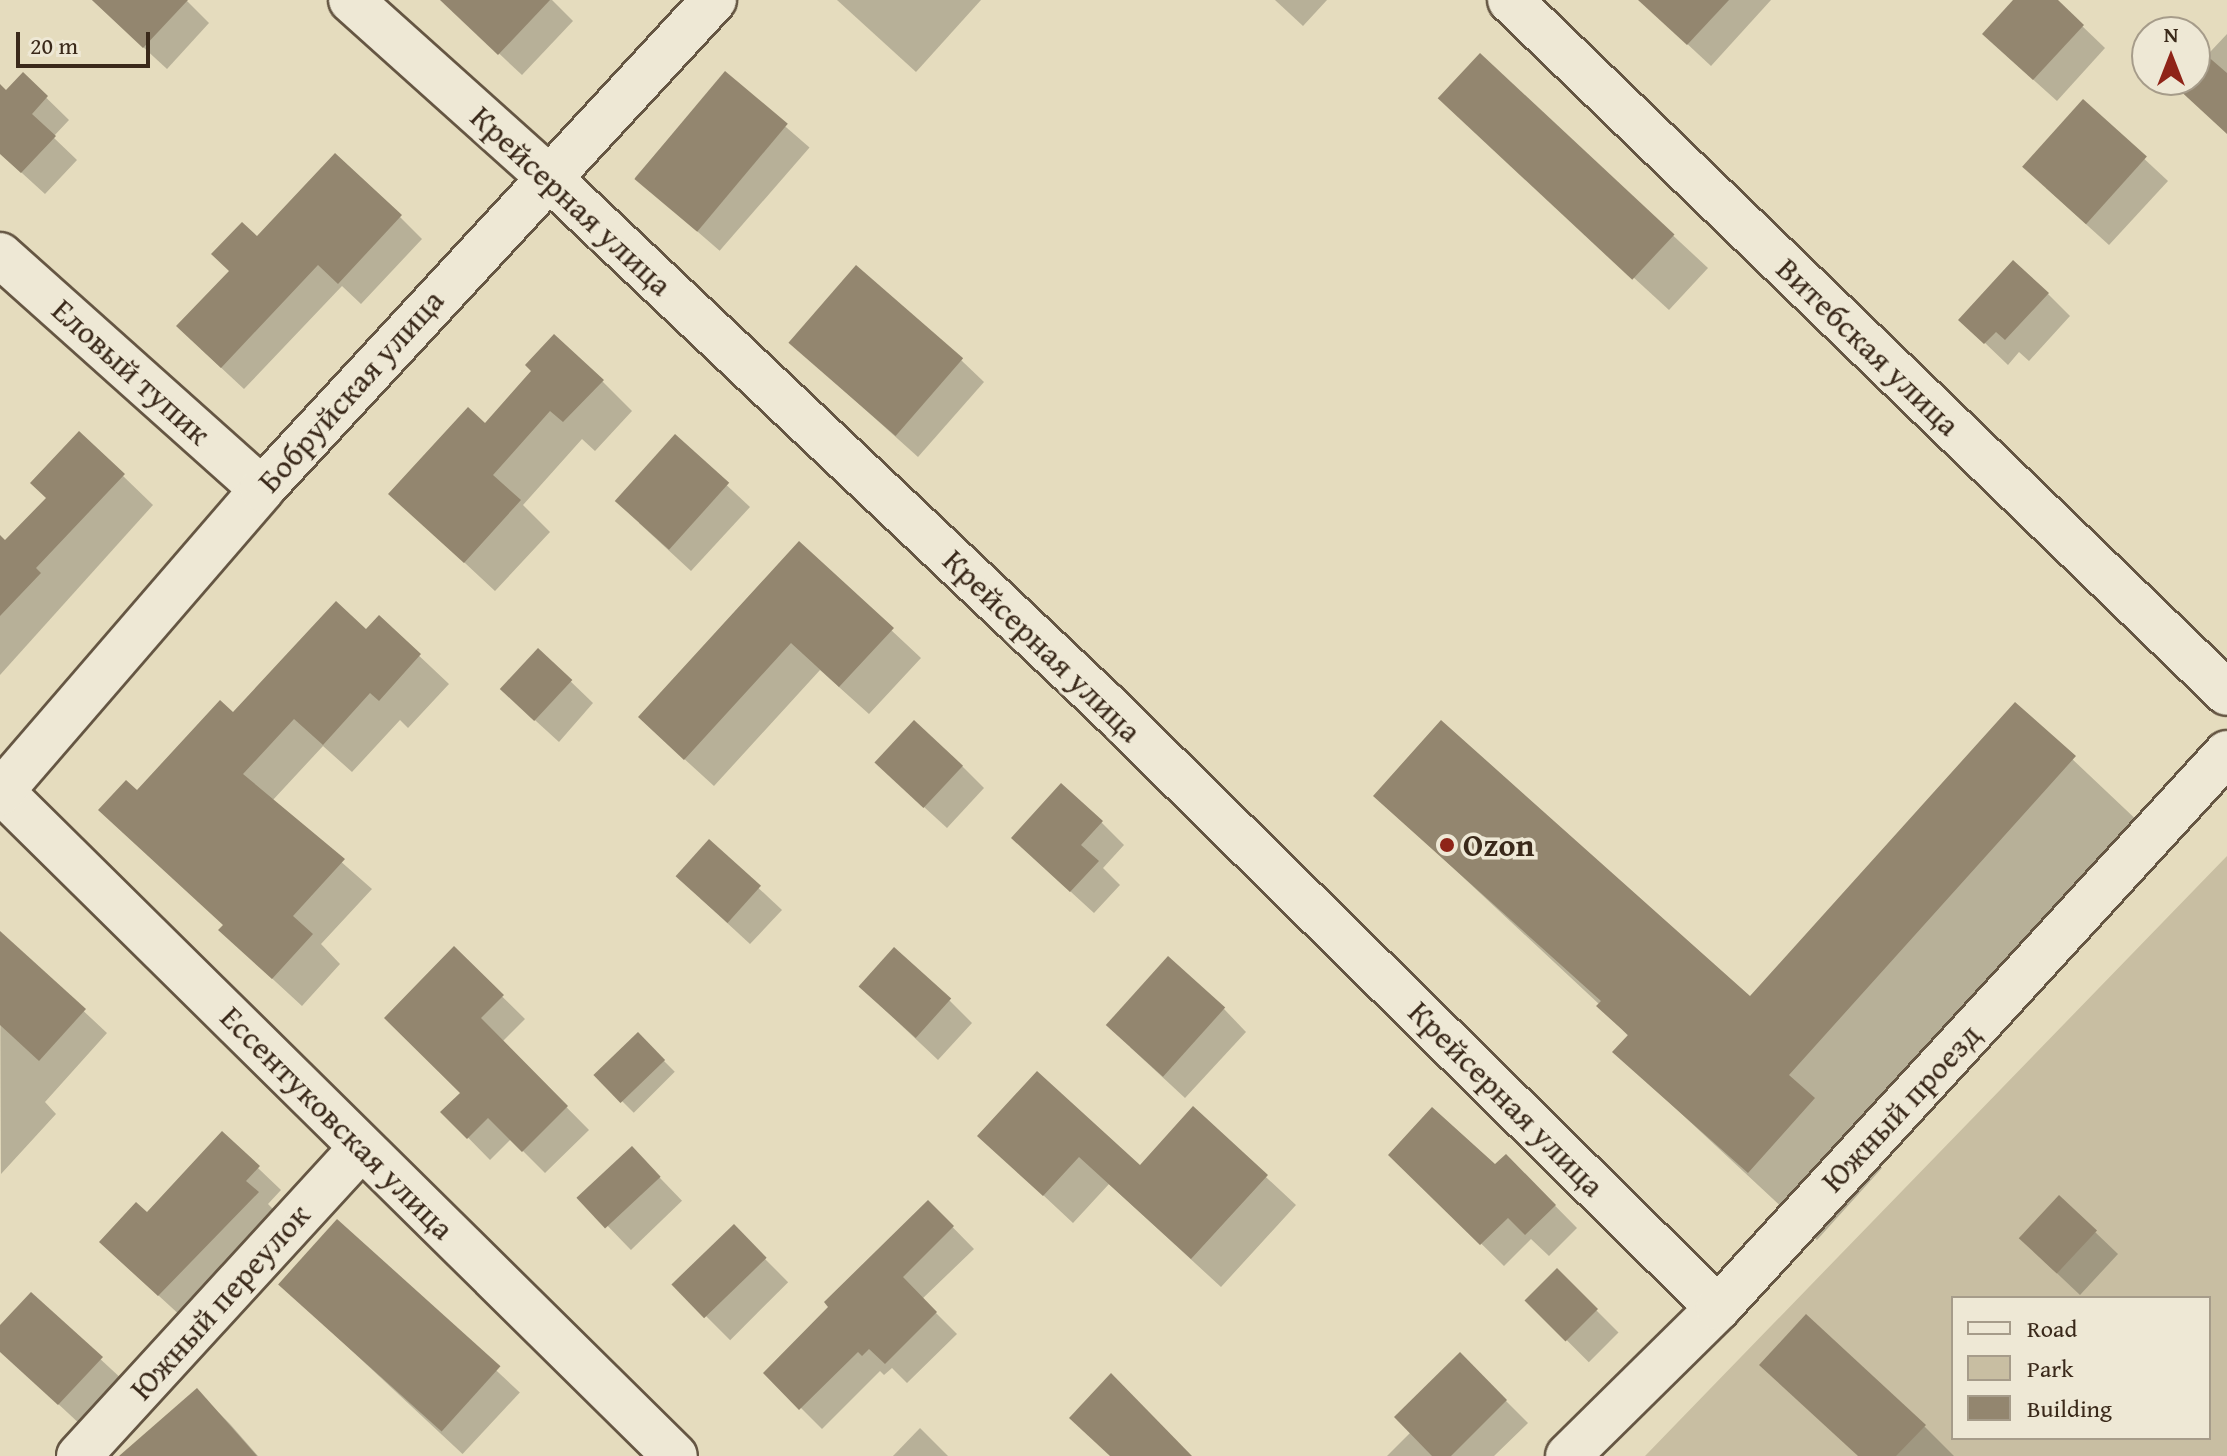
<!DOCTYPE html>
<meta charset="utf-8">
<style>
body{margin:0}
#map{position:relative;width:2227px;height:1456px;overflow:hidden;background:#e5dcbe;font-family:"Gentium Book Plus",serif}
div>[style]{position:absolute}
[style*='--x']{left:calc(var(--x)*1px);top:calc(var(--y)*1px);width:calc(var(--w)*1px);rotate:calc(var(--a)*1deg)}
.green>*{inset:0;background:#c8bea2}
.shadow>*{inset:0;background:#0003;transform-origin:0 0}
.building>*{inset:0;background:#93866f;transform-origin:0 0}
.roads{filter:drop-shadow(2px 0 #655643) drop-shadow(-2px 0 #655643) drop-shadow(0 2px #655643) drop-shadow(0 -2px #655643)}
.minor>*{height:44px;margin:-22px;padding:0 22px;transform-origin:22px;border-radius:22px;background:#eee8d5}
.dots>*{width:22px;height:22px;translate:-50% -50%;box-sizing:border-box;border:4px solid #eee8d5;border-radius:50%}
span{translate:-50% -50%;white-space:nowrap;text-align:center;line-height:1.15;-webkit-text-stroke:7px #eee8d5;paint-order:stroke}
.street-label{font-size:32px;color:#3a291a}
.poi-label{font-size:32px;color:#3a291a;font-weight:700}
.left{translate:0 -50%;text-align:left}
.legend{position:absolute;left:1951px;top:1296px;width:260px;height:144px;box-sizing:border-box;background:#eee8d5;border:2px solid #a69c8a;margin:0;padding:10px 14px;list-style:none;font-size:24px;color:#3a291a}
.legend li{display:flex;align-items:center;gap:16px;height:40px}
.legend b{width:40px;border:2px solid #a69c8a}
.north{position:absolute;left:2131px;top:16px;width:80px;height:80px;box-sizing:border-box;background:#eee8d5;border:2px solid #a69c8a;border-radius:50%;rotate:0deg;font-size:22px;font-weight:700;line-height:32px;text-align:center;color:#3a291a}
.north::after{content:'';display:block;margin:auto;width:28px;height:36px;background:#8f2418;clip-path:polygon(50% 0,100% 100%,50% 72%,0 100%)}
.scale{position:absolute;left:16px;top:32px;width:134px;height:36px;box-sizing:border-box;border:4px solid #3a291a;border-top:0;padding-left:10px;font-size:24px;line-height:28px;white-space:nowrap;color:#3a291a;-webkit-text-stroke:6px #eee8d5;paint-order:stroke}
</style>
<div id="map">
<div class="green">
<i style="clip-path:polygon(evenodd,2227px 856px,2227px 1456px,1645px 1456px,2227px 856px,1953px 1298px,2209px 1298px,2209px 1438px,1953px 1438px,1953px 1298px)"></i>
</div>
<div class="shadow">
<i style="clip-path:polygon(92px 0,186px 0,209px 23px,167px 69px)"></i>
<i style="clip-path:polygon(442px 0,552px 0,573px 21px,522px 75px)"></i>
<i style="clip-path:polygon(837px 0,981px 0,916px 72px)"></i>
<i style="clip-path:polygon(1275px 0,1327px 0,1303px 26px)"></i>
<i style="clip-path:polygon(1640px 0,1771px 0,1711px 66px)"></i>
<i style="clip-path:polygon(2016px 0,2055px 0,2105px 48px,2057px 101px,2007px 56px)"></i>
<i style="clip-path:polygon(2227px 34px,2227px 133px,2184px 80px,2195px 80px,2195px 68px)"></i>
<i style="clip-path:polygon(1480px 56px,1708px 268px,1669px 310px,1474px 131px)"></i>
<i style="left:725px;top:74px;width:112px;height:137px;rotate:41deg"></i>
<i style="clip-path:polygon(23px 75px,69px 120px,53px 137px,77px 160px,45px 194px,0 153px,0 99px)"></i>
<i style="clip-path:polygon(2083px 102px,2168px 181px,2109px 245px,2046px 188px)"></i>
<i style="clip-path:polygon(400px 217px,422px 239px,361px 304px,342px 286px,244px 389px,201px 349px,231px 272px,257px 239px)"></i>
<i style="clip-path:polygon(2048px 294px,2070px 316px,2029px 361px,2019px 352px,2008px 365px,1961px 320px)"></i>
<i style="clip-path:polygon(790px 342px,961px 360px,984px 382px,918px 457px)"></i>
<i style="clip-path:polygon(602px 381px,632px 411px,595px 451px,582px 439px,523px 505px,550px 532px,495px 591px,391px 494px,485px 425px)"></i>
<i style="clip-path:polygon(675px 437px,750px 507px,691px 571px,639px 523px)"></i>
<i style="clip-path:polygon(123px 476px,153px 505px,0 675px,0 548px,48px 498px)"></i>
<i style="clip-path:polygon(799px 544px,921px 658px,869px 714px,820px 670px,714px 786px,669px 745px)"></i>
<i style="clip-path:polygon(379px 618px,449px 684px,408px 728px,400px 720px,352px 772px,323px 746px,272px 801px,372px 889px,321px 944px,340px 964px,302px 1006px,250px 958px,137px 793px,233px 715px,367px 632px)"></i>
<i style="clip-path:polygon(538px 650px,593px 703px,559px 742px,525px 711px)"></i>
<i style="clip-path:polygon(2015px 705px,2143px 826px,1857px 1143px,1882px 1168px,1817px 1240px,1615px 1052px,1629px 1037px,1600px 1005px,1375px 795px,1750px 999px)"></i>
<i style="clip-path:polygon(962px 766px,984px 788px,947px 828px,900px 785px)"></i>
<i style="clip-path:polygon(1101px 822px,1124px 845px,1103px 868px,1120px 885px,1094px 913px,1036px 860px)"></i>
<i style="clip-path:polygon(709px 842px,782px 910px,750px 944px,700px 898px)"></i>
<i style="clip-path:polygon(0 933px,107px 1033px,45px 1102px,56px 1114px,1px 1174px)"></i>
<i style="clip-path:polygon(454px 949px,525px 1019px,502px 1042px,589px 1130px,545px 1173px,511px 1139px,490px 1160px,443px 1112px,463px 1093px)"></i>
<i style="clip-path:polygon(949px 1000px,972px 1023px,938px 1060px,883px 1008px)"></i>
<i style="clip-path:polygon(1224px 1009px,1246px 1032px,1185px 1098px,1130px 1047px)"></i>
<i style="left:638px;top:1035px;width:52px;height:58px;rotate:45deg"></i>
<i style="clip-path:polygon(1193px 1109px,1296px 1205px,1221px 1287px,1109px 1184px,1073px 1223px,980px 1136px,1140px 1167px)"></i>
<i style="clip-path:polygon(222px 1134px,281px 1190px,268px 1204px,280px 1216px,182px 1317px,124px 1264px)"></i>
<i style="left:632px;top:1149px;width:72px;height:71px;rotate:46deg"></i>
<i style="clip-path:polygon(1391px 1155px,1495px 1167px,1506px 1156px,1577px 1228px,1549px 1256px,1531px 1239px,1504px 1266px)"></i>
<i style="clip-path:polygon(928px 1202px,974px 1249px,922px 1299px,957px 1334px,907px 1383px,892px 1368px,884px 1375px,880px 1371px,822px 1429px,766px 1373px)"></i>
<i style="left:337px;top:1222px;width:250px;height:84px;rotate:43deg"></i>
<i style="left:733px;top:1227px;width:78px;height:82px;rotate:45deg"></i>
<i style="clip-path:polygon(2095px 1232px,2118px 1254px,2080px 1295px,2044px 1261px)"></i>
<i style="left:1557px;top:1271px;width:87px;height:42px;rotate:45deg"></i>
<i style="clip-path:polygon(31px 1295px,124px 1381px,82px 1426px,0 1350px,0 1328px)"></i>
<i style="clip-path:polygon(1460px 1355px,1528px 1423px,1494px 1456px,1387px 1456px,1411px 1432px)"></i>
<i style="clip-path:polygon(197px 1391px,230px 1424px,258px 1456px,153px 1456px)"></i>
<i style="clip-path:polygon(1924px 1426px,1954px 1456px,1858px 1456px)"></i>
<i style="clip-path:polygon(920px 1428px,948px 1456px,893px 1456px)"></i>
</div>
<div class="building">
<i style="clip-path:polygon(92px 0,188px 0,143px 48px)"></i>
<i style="clip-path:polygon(440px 0,550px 0,498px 55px)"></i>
<i style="clip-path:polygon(1638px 0,1729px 0,1687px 45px)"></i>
<i style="clip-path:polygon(2013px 0,2058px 0,2084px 25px,2033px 80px,1982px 34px)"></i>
<i style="left:1480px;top:53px;width:266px;height:62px;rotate:43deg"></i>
<i style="clip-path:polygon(2205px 54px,2227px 73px,2227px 134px,2175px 86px,2181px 80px,2195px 80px,2195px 65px)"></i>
<i style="left:725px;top:71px;width:82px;height:141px;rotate:40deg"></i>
<i style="clip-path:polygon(23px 72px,48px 96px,32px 114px,56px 136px,21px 173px,0 154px,0 84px,6px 90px)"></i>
<i style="left:2083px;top:99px;width:86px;height:91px;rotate:42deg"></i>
<i style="clip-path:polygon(335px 153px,402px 215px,338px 284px,318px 265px,221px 368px,176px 326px,229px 271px,211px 254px,242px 222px,257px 236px)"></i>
<i style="clip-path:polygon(2013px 260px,2049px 293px,2005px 340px,1996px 332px,1984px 344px,1958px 320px)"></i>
<i style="left:856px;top:265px;width:142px;height:103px;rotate:41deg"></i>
<i style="clip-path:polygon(554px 334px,604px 380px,563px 422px,550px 411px,493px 475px,521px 500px,464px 563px,388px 494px,468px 407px,485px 423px,531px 371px,525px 365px)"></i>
<i style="clip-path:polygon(79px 431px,125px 474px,36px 568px,41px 573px,0 616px,0 535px,5px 540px,46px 498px,30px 483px)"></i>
<i style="left:675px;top:434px;width:73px;height:90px;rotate:42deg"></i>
<i style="clip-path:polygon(799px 541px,894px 628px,839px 687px,791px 643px,684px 760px,638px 717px)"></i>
<i style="clip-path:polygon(336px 601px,366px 629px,379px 615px,421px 654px,379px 701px,370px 693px,323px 745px,294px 719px,243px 774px,345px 859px,293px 916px,313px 934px,272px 979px,218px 930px,223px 925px,98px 810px,126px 780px,137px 790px,220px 700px,233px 712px)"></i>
<i style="left:538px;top:648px;width:47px;height:56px;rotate:43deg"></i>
<i style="clip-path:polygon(2015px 702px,2076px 756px,1789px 1075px,1815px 1098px,1748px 1173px,1612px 1052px,1628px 1035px,1596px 1006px,1601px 1001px,1373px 796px,1441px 720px,1750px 996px)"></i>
<i style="left:914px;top:720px;width:67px;height:58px;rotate:43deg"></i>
<i style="clip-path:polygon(1061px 783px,1103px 821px,1081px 845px,1099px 861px,1070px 892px,1011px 838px)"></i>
<i style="left:709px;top:839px;width:70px;height:50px;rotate:42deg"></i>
<i style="clip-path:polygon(0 931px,86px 1009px,39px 1061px,0 1025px)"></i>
<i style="clip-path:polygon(454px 946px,504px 995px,481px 1018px,568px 1106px,522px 1152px,488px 1118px,467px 1139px,440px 1112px,460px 1093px,384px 1018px)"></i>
<i style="left:894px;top:947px;width:77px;height:53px;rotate:42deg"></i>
<i style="left:1168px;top:956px;width:77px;height:93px;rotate:42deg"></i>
<i style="left:638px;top:1032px;width:39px;height:62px;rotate:46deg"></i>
<i style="clip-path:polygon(1037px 1071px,1140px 1165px,1193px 1106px,1268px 1175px,1191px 1259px,1079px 1157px,1043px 1196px,977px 1136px)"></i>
<i style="clip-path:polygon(1432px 1107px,1495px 1164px,1506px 1154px,1556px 1205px,1525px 1235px,1508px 1218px,1480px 1245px,1388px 1155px)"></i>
<i style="clip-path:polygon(222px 1131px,260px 1166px,246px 1181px,259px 1192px,158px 1296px,99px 1242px,136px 1202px,147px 1212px)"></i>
<i style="left:632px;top:1146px;width:42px;height:76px;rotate:47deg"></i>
<i style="left:2059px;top:1195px;width:52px;height:59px;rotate:43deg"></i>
<i style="clip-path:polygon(928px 1200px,954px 1226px,903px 1277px,937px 1312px,885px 1364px,869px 1349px,862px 1356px,858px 1352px,799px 1410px,763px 1373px,828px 1307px,824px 1302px)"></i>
<i style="left:337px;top:1219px;width:220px;height:88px;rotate:42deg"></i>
<i style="left:734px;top:1224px;width:47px;height:87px;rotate:46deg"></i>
<i style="left:1557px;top:1268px;width:58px;height:46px;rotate:45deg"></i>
<i style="clip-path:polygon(31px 1292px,103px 1357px,58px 1405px,0 1352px,0 1325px)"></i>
<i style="clip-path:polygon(1806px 1314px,1926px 1425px,1896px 1456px,1858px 1456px,1759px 1365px)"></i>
<i style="clip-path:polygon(1460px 1352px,1507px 1400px,1451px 1456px,1432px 1456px,1394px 1417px)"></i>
<i style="clip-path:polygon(1111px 1373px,1192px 1456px,1110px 1456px,1069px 1418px)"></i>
<i style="clip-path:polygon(197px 1388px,257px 1456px,119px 1456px)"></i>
</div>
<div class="roads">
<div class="minor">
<i style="--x:351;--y:0;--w:263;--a:41.9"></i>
<i style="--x:547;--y:176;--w:770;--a:43.42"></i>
<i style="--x:1106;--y:705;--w:859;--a:44.58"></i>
<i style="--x:1510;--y:0;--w:997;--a:44.02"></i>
<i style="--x:0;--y:255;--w:351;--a:41.8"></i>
<i style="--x:0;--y:790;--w:948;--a:44.62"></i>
<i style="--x:0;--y:793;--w:401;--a:-49.2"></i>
<i style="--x:262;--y:489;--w:666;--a:-47.25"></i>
<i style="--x:79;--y:1456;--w:418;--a:-47.5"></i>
<i style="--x:1568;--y:1456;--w:211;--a:-44.6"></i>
<i style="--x:1718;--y:1308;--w:753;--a:-47.48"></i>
</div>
</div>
<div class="dots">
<i style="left:1447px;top:845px;background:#8f2418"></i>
</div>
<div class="street-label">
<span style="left:571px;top:201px;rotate:43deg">Крейсерная улица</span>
<span style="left:1868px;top:347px;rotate:44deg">Витебская улица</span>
<span style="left:131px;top:372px;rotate:42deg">Еловый тупик</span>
<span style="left:351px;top:391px;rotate:-48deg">Бобруйская улица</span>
<span style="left:1042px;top:646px;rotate:44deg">Крейсерная улица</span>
<span style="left:1506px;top:1099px;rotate:45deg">Крейсерная улица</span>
<span style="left:1901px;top:1108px;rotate:-47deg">Южный проезд</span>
<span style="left:337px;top:1123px;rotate:45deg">Ессентуковская улица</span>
<span style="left:220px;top:1302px;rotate:-48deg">Южный переулок</span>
</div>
<div class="poi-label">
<span class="left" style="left:1463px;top:845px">Ozon</span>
</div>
<ul class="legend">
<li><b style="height:10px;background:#eee8d5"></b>Road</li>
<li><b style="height:22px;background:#c8bea2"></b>Park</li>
<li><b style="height:22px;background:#93866f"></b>Building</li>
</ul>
<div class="north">N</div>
<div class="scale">20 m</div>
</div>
